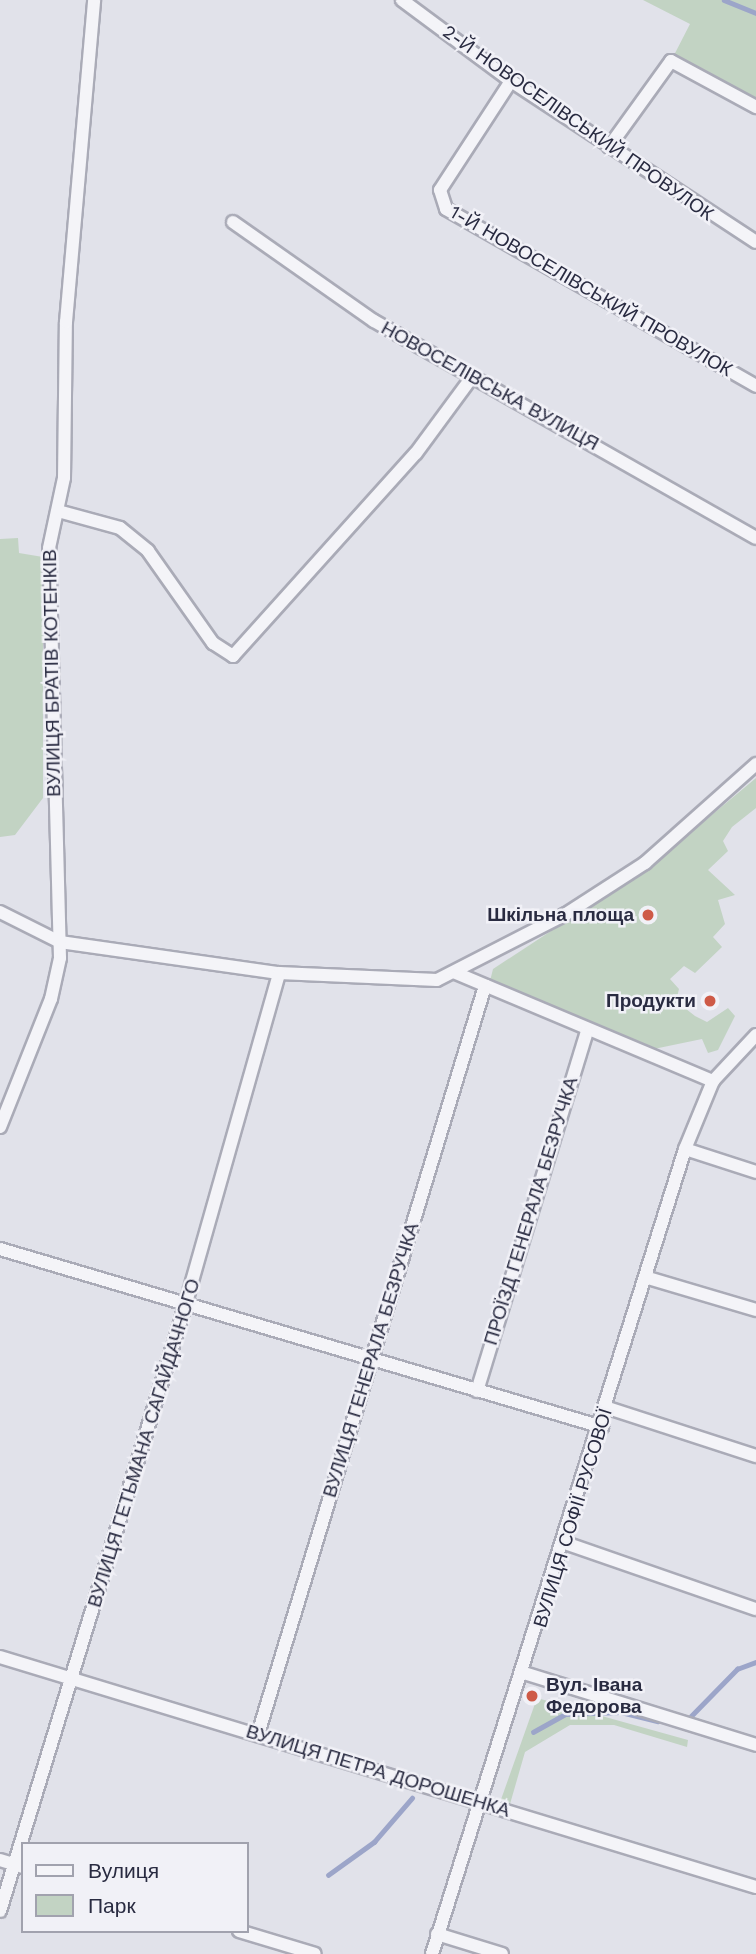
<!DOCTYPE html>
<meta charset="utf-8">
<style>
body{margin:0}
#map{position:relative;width:756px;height:1954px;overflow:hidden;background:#e1e2ea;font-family:"Work Sans",sans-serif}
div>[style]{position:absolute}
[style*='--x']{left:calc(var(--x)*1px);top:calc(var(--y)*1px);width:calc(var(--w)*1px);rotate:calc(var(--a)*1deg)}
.green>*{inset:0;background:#c2d3c3}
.stream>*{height:4.5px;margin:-2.25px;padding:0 2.25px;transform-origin:2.25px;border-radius:2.25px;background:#9ca5c9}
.roads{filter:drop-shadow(2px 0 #aaabb7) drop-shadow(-2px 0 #aaabb7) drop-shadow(0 2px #aaabb7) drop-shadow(0 -2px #aaabb7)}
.street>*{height:12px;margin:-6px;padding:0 6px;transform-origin:6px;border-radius:6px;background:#f4f4f8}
.dots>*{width:19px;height:19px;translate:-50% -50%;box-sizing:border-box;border:4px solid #f1f1f7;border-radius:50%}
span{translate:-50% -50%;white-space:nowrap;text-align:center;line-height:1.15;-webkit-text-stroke:5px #f1f1f7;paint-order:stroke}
.street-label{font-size:19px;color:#292b41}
.poi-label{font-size:19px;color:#292b41;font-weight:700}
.right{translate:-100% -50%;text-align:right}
.left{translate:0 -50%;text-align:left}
.legend{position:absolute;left:21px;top:1842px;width:228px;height:91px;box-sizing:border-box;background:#f1f1f7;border:2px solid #a1a2ae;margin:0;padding:9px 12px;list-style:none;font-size:21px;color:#292b41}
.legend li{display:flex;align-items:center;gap:14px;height:35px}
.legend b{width:35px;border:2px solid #a1a2ae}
</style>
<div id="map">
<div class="green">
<i style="clip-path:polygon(643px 0,756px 0,756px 107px,671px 61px,690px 24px)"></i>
<i style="clip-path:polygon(18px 538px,19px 553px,43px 557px,43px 798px,15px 835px,0 837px,0 539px)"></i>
<i style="clip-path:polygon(756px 778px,756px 808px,732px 827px,723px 841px,728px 851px,708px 870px,735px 895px,718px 900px,725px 924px,713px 937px,722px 947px,695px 973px,684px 966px,670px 979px,679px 989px,676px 1001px,695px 1016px,707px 1022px,728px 1008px,735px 1016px,718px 1050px,708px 1053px,702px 1039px,649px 1050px,490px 981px,493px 969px,653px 864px)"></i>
<i style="clip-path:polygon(537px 1698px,688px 1740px,687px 1747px,614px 1725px,570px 1725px,525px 1752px,508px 1811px,498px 1808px)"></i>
</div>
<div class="stream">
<i style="--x:724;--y:0;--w:35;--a:22"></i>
<i style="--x:691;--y:1716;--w:66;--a:-45.6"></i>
<i style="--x:737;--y:1669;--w:20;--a:-20"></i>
<i style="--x:533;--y:1732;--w:37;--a:-29"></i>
<i style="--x:565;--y:1714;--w:56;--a:-2"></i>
<i style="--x:621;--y:1712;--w:38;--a:14"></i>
<i style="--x:328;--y:1875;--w:57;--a:-35.7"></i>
<i style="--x:374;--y:1842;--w:58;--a:-49.2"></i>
</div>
<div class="roads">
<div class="street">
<i style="--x:402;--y:0;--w:136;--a:36.6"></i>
<i style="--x:511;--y:81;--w:293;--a:33.3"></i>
<i style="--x:511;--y:81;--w:130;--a:123.1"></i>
<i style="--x:440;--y:190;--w:20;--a:72"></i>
<i style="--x:446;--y:209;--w:357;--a:29.7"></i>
<i style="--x:609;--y:147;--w:106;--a:-54.2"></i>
<i style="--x:671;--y:61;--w:97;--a:28.4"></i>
<i style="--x:233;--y:222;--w:172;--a:35.1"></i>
<i style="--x:374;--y:321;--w:439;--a:29.6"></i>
<i style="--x:58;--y:511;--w:64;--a:15.3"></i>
<i style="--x:120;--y:528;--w:36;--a:39"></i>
<i style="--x:148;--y:551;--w:113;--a:54.8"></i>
<i style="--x:213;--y:643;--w:24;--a:33"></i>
<i style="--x:233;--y:656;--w:273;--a:-48"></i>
<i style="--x:416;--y:453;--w:94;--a:-53.6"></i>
<i style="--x:0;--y:912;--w:67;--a:26.6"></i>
<i style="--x:60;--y:942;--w:221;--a:8.1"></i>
<i style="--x:279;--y:973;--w:158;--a:2.5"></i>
<i style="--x:437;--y:980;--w:145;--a:-27.1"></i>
<i style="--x:566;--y:914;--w:94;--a:-32.8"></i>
<i style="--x:645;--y:863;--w:149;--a:-41.7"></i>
<i style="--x:456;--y:973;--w:279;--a:22.8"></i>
<i style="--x:0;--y:1127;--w:138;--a:-68.3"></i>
<i style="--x:51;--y:999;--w:42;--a:-77.6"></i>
<i style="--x:60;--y:958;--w:410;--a:-91.5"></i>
<i style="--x:49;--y:548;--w:72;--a:-77.9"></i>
<i style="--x:64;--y:478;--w:156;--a:-89.3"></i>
<i style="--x:66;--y:322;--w:323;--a:-85"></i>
<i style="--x:685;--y:1149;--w:75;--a:17.9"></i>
<i style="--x:0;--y:1249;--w:628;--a:16.47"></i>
<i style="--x:648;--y:1278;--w:113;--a:16.5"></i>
<i style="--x:477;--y:1391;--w:375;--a:-73"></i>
<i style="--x:608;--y:1408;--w:156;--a:18"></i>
<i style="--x:565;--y:1543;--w:202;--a:19.1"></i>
<i style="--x:0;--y:1657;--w:790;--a:16.92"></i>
<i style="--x:524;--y:1673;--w:243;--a:17.2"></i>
<i style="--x:258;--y:1734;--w:782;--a:-73.12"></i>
<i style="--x:0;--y:1860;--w:24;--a:17"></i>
<i style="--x:0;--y:1911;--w:633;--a:-73"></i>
<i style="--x:185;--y:1306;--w:346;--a:-74.2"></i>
<i style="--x:239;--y:1931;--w:79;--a:16.8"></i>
<i style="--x:437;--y:1934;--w:68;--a:17.1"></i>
<i style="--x:432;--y:1954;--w:844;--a:-72.55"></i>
<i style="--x:685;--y:1149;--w:74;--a:-67.6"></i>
<i style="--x:713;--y:1081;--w:63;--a:-46.9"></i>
</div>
</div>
<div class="dots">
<i style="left:648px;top:915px;background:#ce5a47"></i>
<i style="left:710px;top:1001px;background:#ce5a47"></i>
<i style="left:532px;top:1696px;background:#ce5a47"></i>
</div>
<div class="street-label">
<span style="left:578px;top:123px;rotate:35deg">2-Й НОВОСЕЛІВСЬКИЙ ПРОВУЛОК</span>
<span style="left:591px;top:291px;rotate:30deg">1-Й НОВОСЕЛІВСЬКИЙ ПРОВУЛОК</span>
<span style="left:490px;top:386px;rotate:29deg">НОВОСЕЛІВСЬКА ВУЛИЦЯ</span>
<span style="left:52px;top:673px;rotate:-91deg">ВУЛИЦЯ БРАТІВ КОТЕНКІВ</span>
<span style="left:531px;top:1211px;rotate:-73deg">ПРОЇЗД ГЕНЕРАЛА БЕЗРУЧКА</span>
<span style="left:371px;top:1360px;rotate:-73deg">ВУЛИЦЯ ГЕНЕРАЛА БЕЗРУЧКА</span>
<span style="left:144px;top:1443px;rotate:-73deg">ВУЛИЦЯ ГЕТЬМАНА САГАЙДАЧНОГО</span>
<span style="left:573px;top:1518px;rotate:-73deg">ВУЛИЦЯ СОФІЇ РУСОВОЇ</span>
<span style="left:378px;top:1771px;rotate:17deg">ВУЛИЦЯ ПЕТРА ДОРОШЕНКА</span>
</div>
<div class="poi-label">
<span class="right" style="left:634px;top:915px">Шкільна площа</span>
<span class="right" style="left:696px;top:1001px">Продукти</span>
<span class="left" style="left:546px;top:1696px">Вул. Івана<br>Федорова</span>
</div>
<ul class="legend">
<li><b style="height:9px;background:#f4f4f8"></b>Вулиця</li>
<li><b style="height:19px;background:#c2d3c3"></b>Парк</li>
</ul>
</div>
